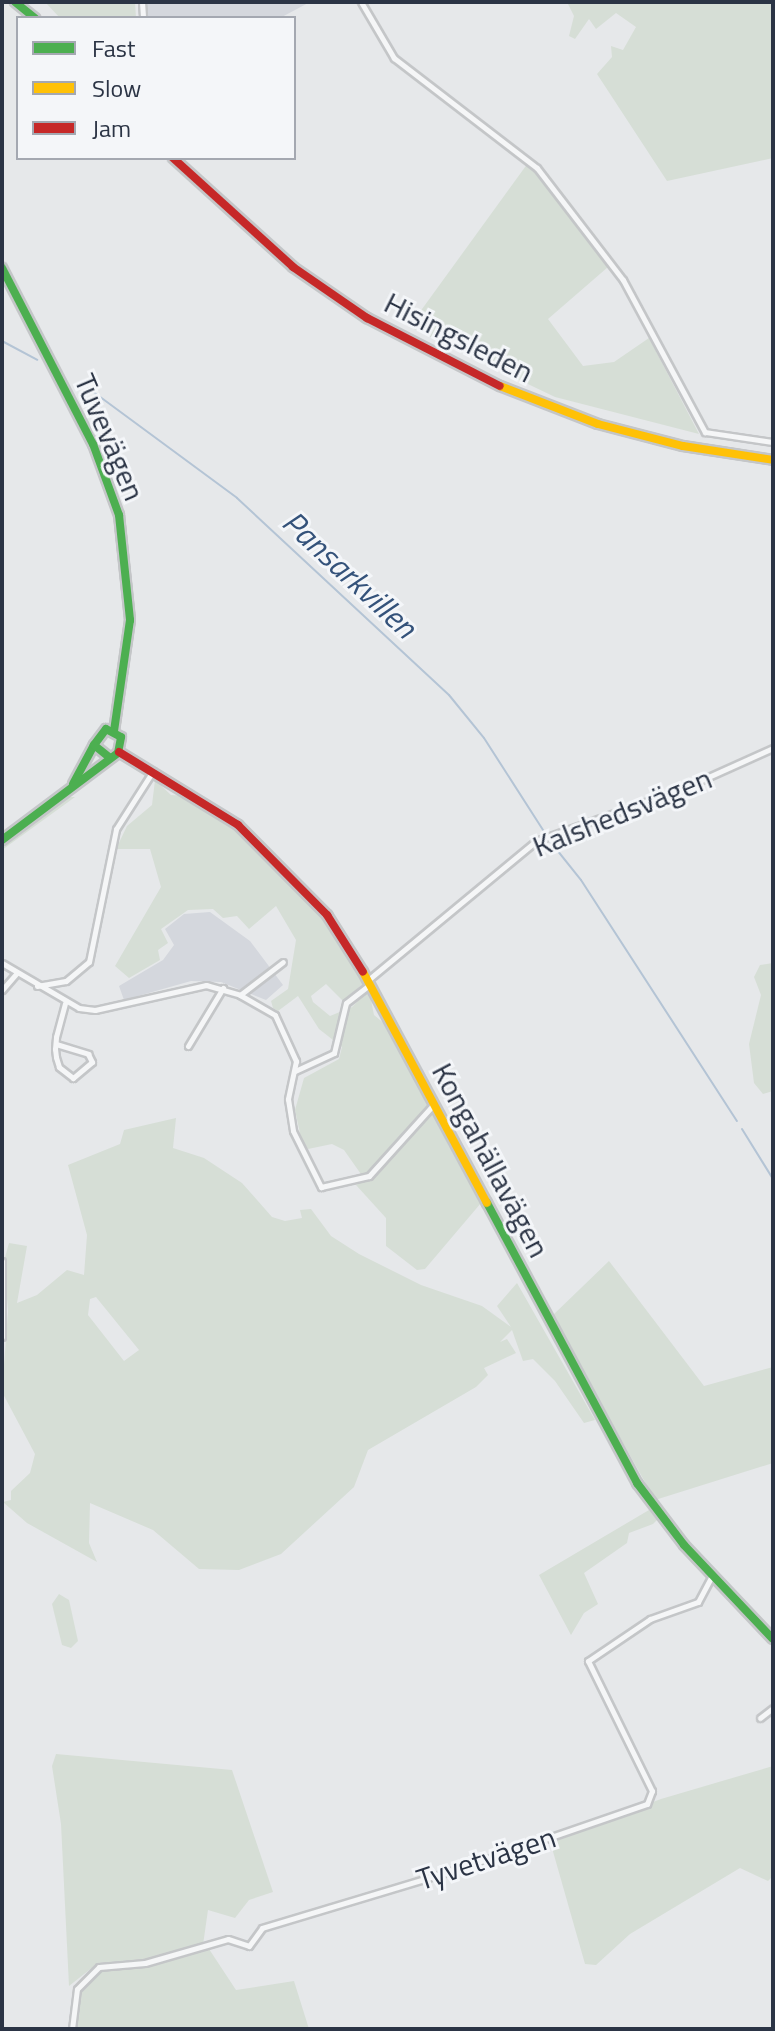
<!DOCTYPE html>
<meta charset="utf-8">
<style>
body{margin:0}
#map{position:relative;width:775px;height:2031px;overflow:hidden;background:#e6e8ea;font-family:"Titillium Web",sans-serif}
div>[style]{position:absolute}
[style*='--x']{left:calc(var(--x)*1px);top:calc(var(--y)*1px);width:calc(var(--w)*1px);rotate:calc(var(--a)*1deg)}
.built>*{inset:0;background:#d4d7dd}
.green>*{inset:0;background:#d6ded6}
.stream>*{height:2px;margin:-1px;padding:0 1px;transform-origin:1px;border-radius:1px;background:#b4c4d5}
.roads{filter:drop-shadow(2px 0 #c4c6c8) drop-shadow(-2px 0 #c4c6c8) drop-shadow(0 2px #c4c6c8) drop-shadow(0 -2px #c4c6c8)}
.street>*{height:5px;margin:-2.5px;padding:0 2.5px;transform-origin:2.5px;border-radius:2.5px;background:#f5f6f7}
.fast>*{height:8px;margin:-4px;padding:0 4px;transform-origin:4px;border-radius:4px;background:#4caf50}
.slow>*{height:8px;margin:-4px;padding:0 4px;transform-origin:4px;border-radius:4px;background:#ffc107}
.jam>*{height:8px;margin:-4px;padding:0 4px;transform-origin:4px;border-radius:4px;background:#c62828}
span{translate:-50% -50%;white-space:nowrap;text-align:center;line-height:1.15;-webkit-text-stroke:6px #f4f6f9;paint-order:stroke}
.street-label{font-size:30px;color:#2b3445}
.water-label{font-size:32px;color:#34527a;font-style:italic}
.frame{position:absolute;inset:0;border:4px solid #2b3445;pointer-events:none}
.legend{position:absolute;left:16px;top:16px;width:280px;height:144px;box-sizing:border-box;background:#f4f6f9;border:2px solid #a4a8b1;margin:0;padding:10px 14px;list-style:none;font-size:24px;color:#2b3445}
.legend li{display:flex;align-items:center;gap:16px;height:40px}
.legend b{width:40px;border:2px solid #a4a8b1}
</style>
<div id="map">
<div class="built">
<i style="clip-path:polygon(146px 2px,310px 2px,280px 18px,147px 18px)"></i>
<i style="clip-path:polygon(210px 912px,250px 941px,283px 985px,266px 1000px,221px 982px,191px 981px,124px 1000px,119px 986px,163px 960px,174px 945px,165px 929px,184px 914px)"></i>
</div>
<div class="green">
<i style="clip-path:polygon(45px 2px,135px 2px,136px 18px,60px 18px)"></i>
<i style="clip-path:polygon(567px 2px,773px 2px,773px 158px,667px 181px,597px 74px,612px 57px,611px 46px,623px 50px,636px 27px,616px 13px,596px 29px,589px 19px,575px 39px,569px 36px,574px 16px)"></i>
<i style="clip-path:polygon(528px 163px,608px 267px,548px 319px,583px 366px,614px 362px,649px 338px,699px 434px,555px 397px,409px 327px)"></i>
<i style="clip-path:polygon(155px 780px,171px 795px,187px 796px,227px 821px,313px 902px,365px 982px,343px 1001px,326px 984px,311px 996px,313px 1002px,330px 1016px,352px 1007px,369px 990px,374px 1015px,386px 1025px,430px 1104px,363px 1177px,344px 1150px,332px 1144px,308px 1149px,301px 1138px,295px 1110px,304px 1078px,339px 1059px,342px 1047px,319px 1029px,298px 996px,278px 1011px,273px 1008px,271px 1001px,288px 989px,296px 940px,276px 906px,249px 929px,237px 916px,223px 918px,213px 909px,188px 910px,161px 929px,168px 943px,158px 950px,160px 960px,129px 978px,115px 966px,161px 887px,150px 849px,116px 849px,127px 826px,152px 805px)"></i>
<i style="clip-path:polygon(69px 797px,75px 797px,2px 850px,2px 844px)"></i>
<i style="clip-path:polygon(773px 963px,773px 1091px,763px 1094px,754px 1083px,749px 1044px,761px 995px,754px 977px,760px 965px)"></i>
<i style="clip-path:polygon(434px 1111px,481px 1203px,425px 1269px,417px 1270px,386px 1246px,386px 1218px,356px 1185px,373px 1177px)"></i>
<i style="clip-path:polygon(evenodd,176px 1118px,173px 1148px,204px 1158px,242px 1183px,272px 1217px,285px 1221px,302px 1218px,300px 1210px,311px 1209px,331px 1236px,359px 1254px,421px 1285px,482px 1306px,511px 1327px,497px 1306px,517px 1283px,595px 1420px,584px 1423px,555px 1381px,533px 1359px,523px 1361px,512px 1330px,500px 1342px,507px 1339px,516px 1353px,484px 1368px,488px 1375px,476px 1387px,368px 1450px,354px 1487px,281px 1554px,239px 1570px,199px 1569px,153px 1530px,90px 1503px,89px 1543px,97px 1562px,27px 1523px,3px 1502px,11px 1500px,11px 1491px,30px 1473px,35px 1454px,2px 1392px,8px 1311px,4px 1261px,9px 1243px,27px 1246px,17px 1303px,37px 1295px,67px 1270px,84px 1275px,87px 1235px,68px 1165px,120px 1144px,124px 1130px,176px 1118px,96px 1297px,139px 1350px,124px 1361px,88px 1315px,90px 1299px,96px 1297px)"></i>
<i style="clip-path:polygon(609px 1261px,704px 1386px,773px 1367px,773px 1463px,655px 1500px,552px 1316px)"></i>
<i style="clip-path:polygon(649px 1510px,657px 1520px,653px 1524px,629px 1533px,627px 1543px,584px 1573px,598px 1604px,584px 1613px,571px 1635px,539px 1575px)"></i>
<i style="clip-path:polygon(59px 1594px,69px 1600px,78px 1641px,71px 1648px,62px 1645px,52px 1604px)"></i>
<i style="clip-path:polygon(56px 1754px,232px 1770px,273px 1892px,249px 1900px,235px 1918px,208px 1910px,203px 1945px,157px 1958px,98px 1963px,69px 1986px,61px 1824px,52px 1766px)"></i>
<i style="clip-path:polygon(773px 1766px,773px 1876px,768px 1881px,740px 1868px,630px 1934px,596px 1965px,585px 1964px,550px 1841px,661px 1799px)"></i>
<i style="clip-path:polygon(209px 1949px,236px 1990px,294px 1981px,309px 2029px,75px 2029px,80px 1992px,100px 1970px,149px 1966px)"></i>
</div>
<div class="stream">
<i style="--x:2;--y:341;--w:40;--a:28"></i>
<i style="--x:88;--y:388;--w:185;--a:36.4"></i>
<i style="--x:237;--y:498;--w:289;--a:42.9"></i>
<i style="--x:449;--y:695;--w:55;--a:50.9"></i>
<i style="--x:484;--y:738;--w:109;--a:57.3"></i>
<i style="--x:549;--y:840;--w:51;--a:51.3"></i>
<i style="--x:581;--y:880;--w:287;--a:57.1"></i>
<i style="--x:742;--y:1129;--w:59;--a:58.2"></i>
</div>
<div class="roads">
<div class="street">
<i style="--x:142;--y:2;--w:16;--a:86"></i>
<i style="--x:361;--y:2;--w:65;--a:59.5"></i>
<i style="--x:394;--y:58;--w:180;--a:37.6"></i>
<i style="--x:537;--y:168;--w:141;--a:52.5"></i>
<i style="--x:623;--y:280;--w:173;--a:61.7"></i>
<i style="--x:705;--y:432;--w:69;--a:8.4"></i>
<i style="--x:2;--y:963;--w:89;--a:30.3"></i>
<i style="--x:79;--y:1008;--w:16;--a:7"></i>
<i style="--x:95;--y:1010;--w:114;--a:-12.7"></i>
<i style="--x:206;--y:985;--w:35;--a:16"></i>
<i style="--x:240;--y:995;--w:40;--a:29.7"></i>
<i style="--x:275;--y:1015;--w:51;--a:65.5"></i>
<i style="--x:296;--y:1061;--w:39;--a:102"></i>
<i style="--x:288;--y:1099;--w:32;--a:81"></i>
<i style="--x:293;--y:1131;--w:63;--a:63.4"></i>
<i style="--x:321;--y:1187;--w:49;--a:-12.9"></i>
<i style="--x:369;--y:1176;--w:97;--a:-47.9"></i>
<i style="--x:368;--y:980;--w:218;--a:-39.6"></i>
<i style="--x:536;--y:841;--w:157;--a:-19.7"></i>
<i style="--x:684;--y:788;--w:98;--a:-24.2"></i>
<i style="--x:37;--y:986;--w:29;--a:-10"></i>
<i style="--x:66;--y:981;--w:30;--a:-40"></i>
<i style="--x:89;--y:962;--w:136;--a:-78.5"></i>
<i style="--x:116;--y:829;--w:69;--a:-57.5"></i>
<i style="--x:2;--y:990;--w:23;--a:-49"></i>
<i style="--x:240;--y:995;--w:54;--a:-37.5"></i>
<i style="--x:56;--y:1044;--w:34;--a:17"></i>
<i style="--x:88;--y:1054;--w:9;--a:63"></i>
<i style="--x:92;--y:1062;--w:25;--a:140"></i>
<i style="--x:73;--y:1078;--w:18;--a:-142"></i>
<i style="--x:59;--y:1067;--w:10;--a:-107"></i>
<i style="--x:56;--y:1057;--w:8;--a:-97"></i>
<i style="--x:55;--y:1049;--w:12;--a:-85"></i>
<i style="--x:56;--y:1037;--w:35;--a:-75"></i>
<i style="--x:188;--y:1046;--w:68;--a:-58.9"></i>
<i style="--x:295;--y:1071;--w:43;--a:-24.8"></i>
<i style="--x:334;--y:1053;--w:51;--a:-76.5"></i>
<i style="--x:346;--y:1003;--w:31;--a:-38"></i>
<i style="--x:2;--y:1261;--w:76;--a:90"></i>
<i style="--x:760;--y:1718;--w:16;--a:-38"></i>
<i style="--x:72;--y:2029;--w:40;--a:-82.9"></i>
<i style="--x:77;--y:1989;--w:31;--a:-45"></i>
<i style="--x:99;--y:1967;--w:46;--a:-5"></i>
<i style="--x:145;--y:1963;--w:86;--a:-16.1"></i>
<i style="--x:228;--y:1939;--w:22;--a:18"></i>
<i style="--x:249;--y:1946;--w:22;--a:-54"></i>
<i style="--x:262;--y:1928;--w:205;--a:-16.8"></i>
<i style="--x:458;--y:1869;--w:200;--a:-19"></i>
<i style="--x:647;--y:1804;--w:14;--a:-69"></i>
<i style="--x:652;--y:1791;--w:145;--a:-116.2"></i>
<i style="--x:588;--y:1661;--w:75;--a:-34.1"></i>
<i style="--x:650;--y:1619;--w:51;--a:-19.5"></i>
<i style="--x:698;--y:1602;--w:30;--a:-62"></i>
</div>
<div class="fast">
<i style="--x:15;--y:2;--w:26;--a:39"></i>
<i style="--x:2;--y:268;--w:198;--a:62.7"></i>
<i style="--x:93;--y:444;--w:76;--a:69.9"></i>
<i style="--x:119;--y:515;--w:106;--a:84"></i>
<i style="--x:130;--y:620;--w:112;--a:98.2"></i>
<i style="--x:73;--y:784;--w:44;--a:-61.7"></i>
<i style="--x:2;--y:840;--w:145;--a:-36.9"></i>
<i style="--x:118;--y:753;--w:16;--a:-79"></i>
<i style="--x:121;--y:737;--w:17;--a:-152"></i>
<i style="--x:106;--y:729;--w:20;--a:127"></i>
<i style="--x:94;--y:745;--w:19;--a:39"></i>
<i style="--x:487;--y:1203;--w:318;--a:61.8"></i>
<i style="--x:637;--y:1483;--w:78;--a:52.8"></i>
<i style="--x:684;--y:1545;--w:129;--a:46.6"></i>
</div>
<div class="slow">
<i style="--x:500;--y:386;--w:105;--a:21.2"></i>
<i style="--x:598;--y:424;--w:88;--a:14.5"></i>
<i style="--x:683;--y:446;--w:91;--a:8.8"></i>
<i style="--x:363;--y:972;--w:262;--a:61.8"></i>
</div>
<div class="jam">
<i style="--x:173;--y:158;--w:162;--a:42.2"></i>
<i style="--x:293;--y:267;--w:90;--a:34.6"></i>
<i style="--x:367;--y:318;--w:149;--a:27.1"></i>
<i style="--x:119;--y:752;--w:140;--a:31.5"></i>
<i style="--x:238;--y:825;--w:127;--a:45.3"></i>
<i style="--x:327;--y:915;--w:67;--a:57.7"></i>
</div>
</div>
<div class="street-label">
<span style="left:459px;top:337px;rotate:27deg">Hisingsleden</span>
<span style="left:110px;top:437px;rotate:67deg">Tuvevägen</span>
<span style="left:622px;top:812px;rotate:-22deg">Kalshedsvägen</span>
<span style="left:491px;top:1160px;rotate:62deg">Kongahällavägen</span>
<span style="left:486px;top:1858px;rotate:-18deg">Tyvetvägen</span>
</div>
<div class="water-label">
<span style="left:350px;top:574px;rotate:43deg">Pansarkvillen</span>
</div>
<div class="frame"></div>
<ul class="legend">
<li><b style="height:10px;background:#4caf50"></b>Fast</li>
<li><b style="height:10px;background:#ffc107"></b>Slow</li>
<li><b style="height:10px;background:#c62828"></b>Jam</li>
</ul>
</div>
